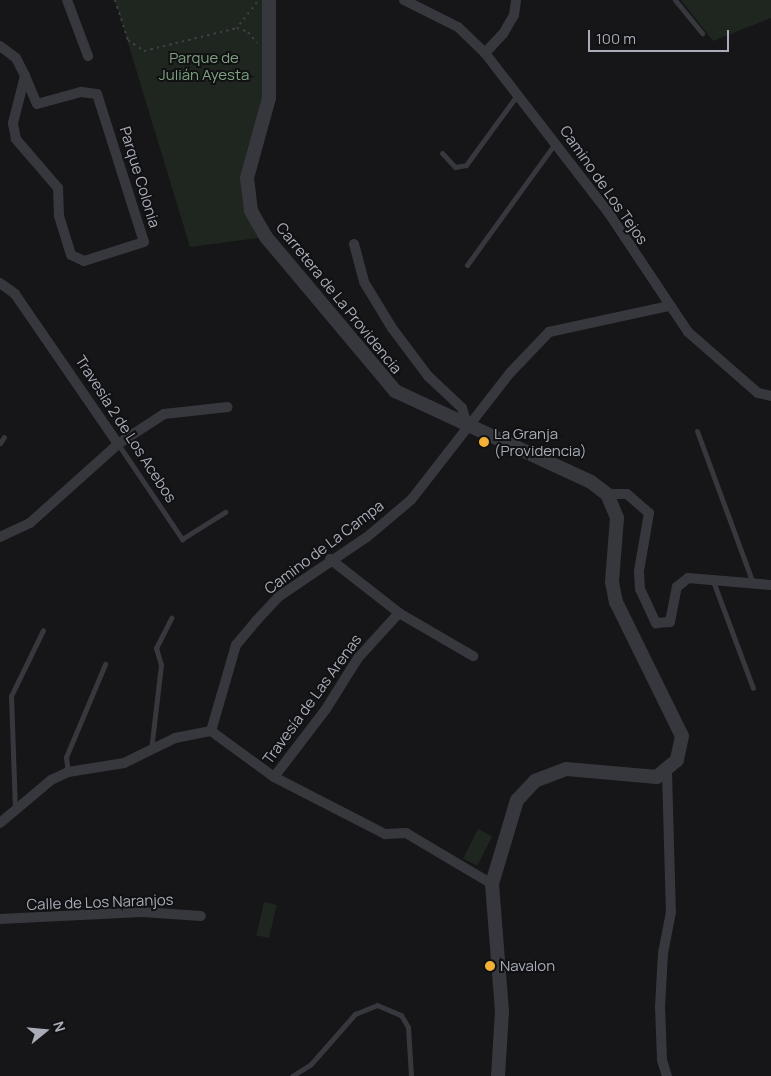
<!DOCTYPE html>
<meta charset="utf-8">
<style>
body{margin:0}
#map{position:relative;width:771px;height:1076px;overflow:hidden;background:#161618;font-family:Manrope,sans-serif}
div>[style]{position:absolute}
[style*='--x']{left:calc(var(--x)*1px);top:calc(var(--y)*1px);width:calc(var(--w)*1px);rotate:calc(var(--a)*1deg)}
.green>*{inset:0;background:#1e261f;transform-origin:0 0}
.path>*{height:2px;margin-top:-1px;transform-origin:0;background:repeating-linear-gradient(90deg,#3d3f44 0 2.5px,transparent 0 6.5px)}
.service>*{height:5px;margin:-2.5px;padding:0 2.5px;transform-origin:2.5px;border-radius:2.5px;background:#37383d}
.minor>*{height:10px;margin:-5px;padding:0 5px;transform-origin:5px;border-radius:5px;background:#37383d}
.tertiary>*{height:14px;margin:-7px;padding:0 7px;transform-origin:7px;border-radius:7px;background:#37383d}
.dots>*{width:14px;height:14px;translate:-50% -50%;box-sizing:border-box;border:2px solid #111113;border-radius:50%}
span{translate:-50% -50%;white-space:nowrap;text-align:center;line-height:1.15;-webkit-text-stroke:4px #111113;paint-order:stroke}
.park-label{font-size:15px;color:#7fa381}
.street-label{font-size:15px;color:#a8adb8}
.poi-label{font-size:15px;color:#a8adb8}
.left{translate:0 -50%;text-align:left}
.north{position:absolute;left:20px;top:1006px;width:50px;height:50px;-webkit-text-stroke:4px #111113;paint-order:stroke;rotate:73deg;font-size:14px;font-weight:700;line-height:20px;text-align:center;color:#a8adb8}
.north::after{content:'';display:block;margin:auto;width:18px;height:22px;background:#a8adb8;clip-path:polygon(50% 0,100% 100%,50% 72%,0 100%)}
.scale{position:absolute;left:588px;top:30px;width:141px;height:22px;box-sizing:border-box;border:2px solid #a8adb8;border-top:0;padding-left:6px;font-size:15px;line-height:18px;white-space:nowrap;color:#a8adb8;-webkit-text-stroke:4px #111113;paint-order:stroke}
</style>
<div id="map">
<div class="green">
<i style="clip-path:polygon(115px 0,269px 0,269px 98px,247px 178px,266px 237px,190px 247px)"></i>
<i style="clip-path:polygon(681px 0,771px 0,771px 18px,713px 41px)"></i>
<i style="left:478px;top:829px;width:16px;height:33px;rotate:27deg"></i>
<i style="left:264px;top:902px;width:13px;height:34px;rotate:13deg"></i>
</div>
<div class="path">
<i style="--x:115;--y:0;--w:42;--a:72"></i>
<i style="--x:128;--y:40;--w:19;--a:35"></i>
<i style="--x:144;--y:51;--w:96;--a:-13.9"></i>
<i style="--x:257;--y:2;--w:33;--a:128"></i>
<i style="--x:237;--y:28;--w:12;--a:20"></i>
<i style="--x:248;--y:32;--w:14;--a:51"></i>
</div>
<div class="service">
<i style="--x:675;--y:0;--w:43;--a:50.7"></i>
<i style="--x:442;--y:153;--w:19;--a:47"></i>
<i style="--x:455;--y:167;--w:11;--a:-10"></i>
<i style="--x:466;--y:165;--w:88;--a:-53.8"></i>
<i style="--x:467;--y:265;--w:152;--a:-54.1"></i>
<i style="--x:697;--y:431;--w:162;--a:69.8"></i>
<i style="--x:0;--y:443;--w:7;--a:-56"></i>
<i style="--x:118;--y:444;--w:115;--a:56"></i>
<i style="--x:182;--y:539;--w:51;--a:-32.1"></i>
<i style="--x:713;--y:581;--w:114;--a:69.5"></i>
<i style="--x:151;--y:750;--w:86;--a:-83.3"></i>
<i style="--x:161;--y:665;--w:18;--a:-106"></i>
<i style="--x:156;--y:648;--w:34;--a:-63"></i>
<i style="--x:68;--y:772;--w:15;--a:-98"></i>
<i style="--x:66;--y:757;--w:101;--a:-67.2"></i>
<i style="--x:15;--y:810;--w:114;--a:-92"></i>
<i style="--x:11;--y:696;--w:73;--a:-64.1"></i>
<i style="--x:292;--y:1076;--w:22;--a:-32"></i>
<i style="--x:311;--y:1064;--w:67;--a:-48.7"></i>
<i style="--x:355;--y:1014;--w:24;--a:-22"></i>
<i style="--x:377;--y:1005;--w:26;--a:23"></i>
<i style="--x:401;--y:1015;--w:14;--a:60"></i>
<i style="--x:408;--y:1027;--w:49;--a:86.5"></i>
</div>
<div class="minor">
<i style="--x:67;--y:0;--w:60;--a:69.4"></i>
<i style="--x:404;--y:0;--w:60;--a:26.6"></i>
<i style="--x:458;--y:27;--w:37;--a:44"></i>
<i style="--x:485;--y:53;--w:201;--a:52.3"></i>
<i style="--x:608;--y:212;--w:144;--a:56.3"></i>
<i style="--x:688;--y:332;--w:93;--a:41.1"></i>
<i style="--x:758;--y:393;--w:13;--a:13"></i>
<i style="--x:0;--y:46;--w:20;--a:37"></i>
<i style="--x:16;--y:58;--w:20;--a:63"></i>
<i style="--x:25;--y:76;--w:30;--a:67"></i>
<i style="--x:37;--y:104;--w:46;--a:-15.3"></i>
<i style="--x:81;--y:92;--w:16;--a:7"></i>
<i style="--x:97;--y:94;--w:155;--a:72.4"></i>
<i style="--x:144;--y:242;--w:63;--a:162.4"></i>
<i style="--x:84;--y:261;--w:14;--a:-155"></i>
<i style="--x:71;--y:255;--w:41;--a:-107.1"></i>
<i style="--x:59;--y:216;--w:28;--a:-92"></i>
<i style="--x:58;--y:188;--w:65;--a:-130.6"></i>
<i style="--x:16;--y:139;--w:16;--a:-101"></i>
<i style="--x:13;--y:123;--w:49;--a:-75.7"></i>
<i style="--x:485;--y:53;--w:26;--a:-47"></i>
<i style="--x:503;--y:34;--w:22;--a:-60"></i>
<i style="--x:514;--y:15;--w:15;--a:-82"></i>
<i style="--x:354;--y:244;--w:39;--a:75"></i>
<i style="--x:364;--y:282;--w:54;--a:58.7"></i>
<i style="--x:392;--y:328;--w:60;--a:53.1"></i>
<i style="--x:428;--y:376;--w:47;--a:43.3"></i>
<i style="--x:462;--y:408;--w:19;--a:74"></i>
<i style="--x:0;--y:283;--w:19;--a:36"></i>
<i style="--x:15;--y:294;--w:182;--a:55.5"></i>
<i style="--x:607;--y:494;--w:20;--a:0"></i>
<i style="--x:627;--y:494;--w:29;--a:41"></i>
<i style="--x:649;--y:513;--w:59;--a:99.8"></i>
<i style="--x:639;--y:571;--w:18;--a:87"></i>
<i style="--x:640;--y:589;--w:38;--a:65"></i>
<i style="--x:656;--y:623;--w:14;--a:-4"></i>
<i style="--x:670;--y:622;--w:36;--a:-79"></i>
<i style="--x:677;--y:587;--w:14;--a:-39"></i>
<i style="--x:688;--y:578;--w:83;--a:4.8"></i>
<i style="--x:0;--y:537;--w:33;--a:-25"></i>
<i style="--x:30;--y:523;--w:118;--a:-41.9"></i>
<i style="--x:118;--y:444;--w:55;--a:-33.1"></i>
<i style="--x:164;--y:414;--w:64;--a:-6.2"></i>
<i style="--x:330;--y:559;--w:88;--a:38"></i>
<i style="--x:211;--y:731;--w:90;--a:-73.8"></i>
<i style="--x:236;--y:645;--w:31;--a:-50"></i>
<i style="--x:256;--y:621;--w:33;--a:-47"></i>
<i style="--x:278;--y:597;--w:107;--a:-34"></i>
<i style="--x:367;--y:537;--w:57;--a:-40.1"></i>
<i style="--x:411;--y:500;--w:161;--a:-52.1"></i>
<i style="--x:510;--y:373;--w:57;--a:-46.4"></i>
<i style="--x:549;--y:332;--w:122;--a:-12.3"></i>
<i style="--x:667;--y:772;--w:140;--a:88.4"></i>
<i style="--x:671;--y:912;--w:42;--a:101"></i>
<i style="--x:663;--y:953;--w:54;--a:93.2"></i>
<i style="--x:660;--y:1007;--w:53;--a:87.8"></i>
<i style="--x:662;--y:1060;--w:17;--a:73"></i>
<i style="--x:274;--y:777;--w:86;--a:-52.6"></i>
<i style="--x:326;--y:709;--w:60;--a:-57.9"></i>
<i style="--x:358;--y:658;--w:61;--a:-47.7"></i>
<i style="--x:399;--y:613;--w:86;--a:30.2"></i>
<i style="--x:0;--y:823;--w:67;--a:-40.1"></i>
<i style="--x:51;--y:780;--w:19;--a:-25"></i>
<i style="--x:68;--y:772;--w:57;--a:-9.1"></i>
<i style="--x:124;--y:763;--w:57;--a:-26.1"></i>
<i style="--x:175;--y:738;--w:37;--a:-11"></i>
<i style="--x:211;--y:731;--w:78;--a:36.1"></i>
<i style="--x:274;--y:777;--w:125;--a:27.2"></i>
<i style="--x:385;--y:834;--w:21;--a:-3"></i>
<i style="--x:406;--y:833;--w:100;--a:30.7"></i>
<i style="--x:0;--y:919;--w:142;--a:-2.8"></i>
<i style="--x:142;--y:912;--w:59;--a:3.9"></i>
</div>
<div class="tertiary">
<i style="--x:269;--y:0;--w:98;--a:90"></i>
<i style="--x:269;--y:98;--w:83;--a:105.4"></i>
<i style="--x:247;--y:178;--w:33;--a:83"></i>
<i style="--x:251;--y:211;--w:30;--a:60"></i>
<i style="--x:266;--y:237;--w:201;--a:50"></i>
<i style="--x:395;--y:391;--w:216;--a:24.9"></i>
<i style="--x:591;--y:482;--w:20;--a:37"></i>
<i style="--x:607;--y:494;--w:26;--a:67"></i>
<i style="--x:617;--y:518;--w:64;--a:94.5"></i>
<i style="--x:612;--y:582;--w:20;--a:79"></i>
<i style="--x:616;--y:602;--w:149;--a:63.8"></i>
<i style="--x:682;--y:736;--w:25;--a:102"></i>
<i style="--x:677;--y:760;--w:26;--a:140"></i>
<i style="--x:657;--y:777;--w:91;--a:-175"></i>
<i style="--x:566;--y:769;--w:33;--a:159"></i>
<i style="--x:535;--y:781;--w:26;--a:133"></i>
<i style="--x:517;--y:800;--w:88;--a:106.6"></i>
<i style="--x:492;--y:884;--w:127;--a:85.5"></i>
<i style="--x:502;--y:1011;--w:65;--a:93.5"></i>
</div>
<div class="dots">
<i style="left:484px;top:442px;background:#f2b134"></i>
<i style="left:490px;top:966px;background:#f2b134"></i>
</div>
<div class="park-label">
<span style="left:204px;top:66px">Parque de<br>Julián Ayesta</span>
</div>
<div class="street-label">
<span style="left:140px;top:177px;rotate:73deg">Parque Colonia</span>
<span style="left:604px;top:185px;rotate:55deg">Camino de Los Tejos</span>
<span style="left:339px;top:298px;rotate:51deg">Carretera de La Providencia</span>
<span style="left:126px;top:429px;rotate:57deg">Travesía 2 de Los Acebos</span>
<span style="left:324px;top:547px;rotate:-37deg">Camino de La Campa</span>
<span style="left:312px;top:699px;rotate:-54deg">Travesía de Las Arenas</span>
<span style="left:100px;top:902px;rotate:-2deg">Calle de Los Naranjos</span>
</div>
<div class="poi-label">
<span class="left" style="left:494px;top:442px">La Granja<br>(Providencia)</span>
<span class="left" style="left:500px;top:966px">Navalon</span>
</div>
<div class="north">N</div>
<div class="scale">100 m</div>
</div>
